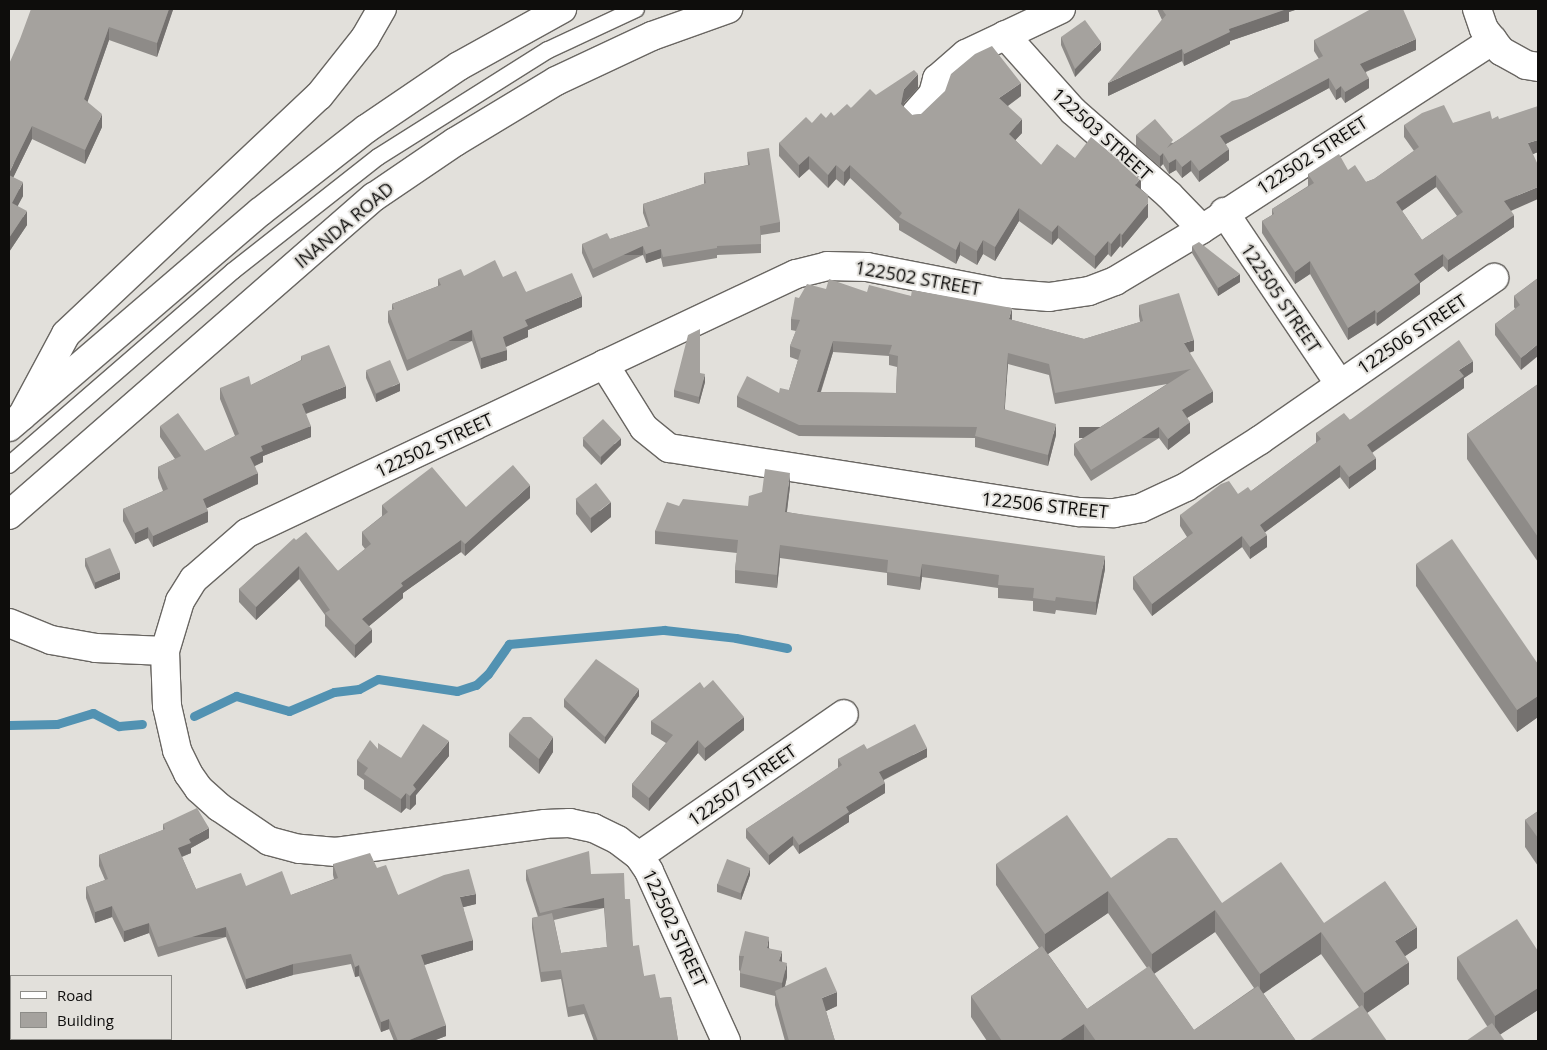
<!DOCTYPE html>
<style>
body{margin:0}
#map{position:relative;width:1547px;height:1050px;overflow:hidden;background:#e2e0db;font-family:"Open Sans",sans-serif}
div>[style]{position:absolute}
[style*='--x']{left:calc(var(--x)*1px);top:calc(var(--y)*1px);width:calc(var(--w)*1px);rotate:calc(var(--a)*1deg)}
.stream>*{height:9px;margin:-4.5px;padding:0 4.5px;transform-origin:4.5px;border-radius:4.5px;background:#5292b2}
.roads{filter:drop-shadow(1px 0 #696662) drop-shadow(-1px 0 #696662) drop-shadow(0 1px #696662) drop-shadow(0 -1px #696662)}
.service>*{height:16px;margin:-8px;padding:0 8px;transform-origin:8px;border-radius:8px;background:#fff}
.minor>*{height:28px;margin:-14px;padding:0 14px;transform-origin:14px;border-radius:14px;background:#fff}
.tertiary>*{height:28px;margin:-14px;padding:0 14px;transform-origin:14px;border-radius:14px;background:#fff}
.wall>*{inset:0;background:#8e8b88}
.shaded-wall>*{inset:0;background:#74716f;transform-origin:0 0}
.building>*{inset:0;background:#a5a29e;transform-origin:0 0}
span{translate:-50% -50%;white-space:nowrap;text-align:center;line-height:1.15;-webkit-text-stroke:4px #e2e0db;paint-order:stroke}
.street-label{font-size:18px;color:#0e0d0c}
.frame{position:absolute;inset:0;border:10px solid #0e0d0c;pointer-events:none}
.legend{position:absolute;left:10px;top:975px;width:162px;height:65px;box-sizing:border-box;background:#e2e0db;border:1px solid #8d8c88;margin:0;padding:6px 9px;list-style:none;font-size:15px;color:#0e0d0c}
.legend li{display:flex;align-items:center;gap:10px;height:25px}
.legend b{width:25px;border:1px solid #8d8c88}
</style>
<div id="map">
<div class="stream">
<i style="--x:194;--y:716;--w:47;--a:-25.5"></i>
<i style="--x:236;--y:696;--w:55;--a:15.8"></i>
<i style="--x:289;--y:711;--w:49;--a:-22.9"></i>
<i style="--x:334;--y:692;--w:25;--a:-7"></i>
<i style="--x:359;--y:689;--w:21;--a:-28"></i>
<i style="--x:378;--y:679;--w:80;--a:8.6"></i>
<i style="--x:457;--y:691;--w:20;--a:-18"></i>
<i style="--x:476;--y:685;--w:16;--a:-43"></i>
<i style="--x:488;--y:674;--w:37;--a:-55"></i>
<i style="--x:509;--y:644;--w:156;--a:-5.2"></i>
<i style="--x:664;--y:630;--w:72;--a:6.3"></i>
<i style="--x:736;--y:638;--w:52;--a:11.1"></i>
<i style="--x:9;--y:725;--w:48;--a:-1.2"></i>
<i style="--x:57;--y:724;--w:38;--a:-17"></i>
<i style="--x:93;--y:713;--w:29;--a:27"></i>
<i style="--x:119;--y:726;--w:23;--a:-5"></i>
</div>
<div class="roads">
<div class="service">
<i style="--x:9;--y:465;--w:296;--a:-40.9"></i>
<i style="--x:233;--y:271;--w:184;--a:-38.2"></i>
<i style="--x:378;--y:157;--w:201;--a:-32.2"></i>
<i style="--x:548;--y:50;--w:97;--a:-25"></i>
</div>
<div class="minor">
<i style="--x:1477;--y:9;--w:21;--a:71"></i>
<i style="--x:1484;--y:29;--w:28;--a:52"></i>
<i style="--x:1501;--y:51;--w:29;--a:29"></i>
<i style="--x:1526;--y:65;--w:12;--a:9"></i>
<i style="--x:1005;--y:35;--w:102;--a:48.2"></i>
<i style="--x:1073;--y:111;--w:128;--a:41.2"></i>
<i style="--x:1169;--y:195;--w:47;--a:45.9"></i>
<i style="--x:916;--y:113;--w:25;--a:-48"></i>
<i style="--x:933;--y:94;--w:16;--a:-75"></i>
<i style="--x:937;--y:79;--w:38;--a:-41"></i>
<i style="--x:966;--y:54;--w:105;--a:-25.3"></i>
<i style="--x:1224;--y:212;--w:206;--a:56.1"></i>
<i style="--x:604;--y:364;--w:75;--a:58"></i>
<i style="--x:644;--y:428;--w:32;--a:39"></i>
<i style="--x:669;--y:448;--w:415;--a:8.9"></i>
<i style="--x:1079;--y:512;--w:35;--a:2"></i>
<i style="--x:1114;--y:513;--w:27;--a:-10"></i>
<i style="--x:1141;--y:508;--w:50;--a:-25"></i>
<i style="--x:1186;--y:487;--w:88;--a:-32.4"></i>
<i style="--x:1260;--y:440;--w:285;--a:-34.7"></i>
<i style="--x:22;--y:416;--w:93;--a:-61.8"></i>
<i style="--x:66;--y:334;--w:347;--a:-43.3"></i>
<i style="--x:319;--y:96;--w:74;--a:-51.6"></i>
<i style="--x:365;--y:38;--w:34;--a:-60"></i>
<i style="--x:9;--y:623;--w:45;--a:22"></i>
<i style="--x:51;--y:640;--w:46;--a:10.1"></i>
<i style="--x:96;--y:648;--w:69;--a:2.5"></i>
<i style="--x:639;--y:856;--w:249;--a:-34.7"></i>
<i style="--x:726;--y:1041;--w:187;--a:-114.4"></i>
<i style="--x:649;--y:871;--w:18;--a:-124"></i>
<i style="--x:639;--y:856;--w:26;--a:-143"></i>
<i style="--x:618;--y:840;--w:28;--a:-154"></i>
<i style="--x:593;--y:828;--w:24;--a:-168"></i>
<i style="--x:570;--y:823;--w:25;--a:178"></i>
<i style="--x:545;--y:824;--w:211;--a:172.4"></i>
<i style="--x:336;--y:852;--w:37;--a:-175"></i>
<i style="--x:299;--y:849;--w:31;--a:-165"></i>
<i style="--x:269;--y:841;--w:60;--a:-145.8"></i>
<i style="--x:219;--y:807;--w:27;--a:-138"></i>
<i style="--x:199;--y:789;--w:19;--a:-125"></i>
<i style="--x:188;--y:773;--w:25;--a:-116"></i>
<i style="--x:177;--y:750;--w:45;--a:-102.8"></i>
<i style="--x:167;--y:706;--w:55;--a:-92.1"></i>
<i style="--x:165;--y:651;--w:52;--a:-73.3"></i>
<i style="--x:180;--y:601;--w:26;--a:-58"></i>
<i style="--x:194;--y:579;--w:70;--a:-41"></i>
<i style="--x:247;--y:533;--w:607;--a:-25.26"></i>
<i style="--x:796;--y:274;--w:32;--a:-14"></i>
<i style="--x:827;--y:266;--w:40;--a:1.4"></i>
<i style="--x:867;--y:267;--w:136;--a:11"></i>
<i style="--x:1001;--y:293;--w:48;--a:4.8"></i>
<i style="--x:1049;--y:297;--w:40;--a:-8.5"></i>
<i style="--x:1089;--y:291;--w:28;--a:-21"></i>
<i style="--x:1115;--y:281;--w:101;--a:-30.9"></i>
<i style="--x:1202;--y:229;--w:347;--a:-33"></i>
</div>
<div class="tertiary">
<i style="--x:9;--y:427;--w:330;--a:-40.6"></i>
<i style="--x:260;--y:212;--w:135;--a:-38.1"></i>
<i style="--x:366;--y:129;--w:112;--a:-34.1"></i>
<i style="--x:459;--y:66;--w:118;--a:-29"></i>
<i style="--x:9;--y:515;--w:484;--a:-41.1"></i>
<i style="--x:374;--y:197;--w:98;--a:-34.2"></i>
<i style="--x:455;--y:142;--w:118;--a:-31.1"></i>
<i style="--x:556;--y:81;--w:106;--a:-25.1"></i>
<i style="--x:652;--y:36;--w:81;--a:-19.6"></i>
</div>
</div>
<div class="wall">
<i style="clip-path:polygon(173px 9px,157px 57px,109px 40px,87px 102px,102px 127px,85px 164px,32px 139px,13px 178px,23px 196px,17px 206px,27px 225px,9px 252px,20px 39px)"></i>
<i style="clip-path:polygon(1157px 9px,1298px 9px,1289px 12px,1289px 21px,1230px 41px,1230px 44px,1184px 66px,1182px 61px,1108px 96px,1162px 20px)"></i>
<i style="clip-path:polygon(1061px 37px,1101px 50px,1075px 77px,1061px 45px)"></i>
<i style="clip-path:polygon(1314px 40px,1416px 50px,1366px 72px,1369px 88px,1345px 103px,1341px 97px,1336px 100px,1329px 88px,1226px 144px,1229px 160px,1199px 182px,1191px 171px,1182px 178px,1176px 170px,1169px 174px,1163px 164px,1160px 167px,1136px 146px,1136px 135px,1173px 143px,1248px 97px,1319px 59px,1314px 51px)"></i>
<i style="clip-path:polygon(918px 88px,904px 103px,903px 106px,912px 115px,921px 114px,1021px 96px,1008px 106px,1022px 133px,1015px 140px,1041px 165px,1075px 158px,1141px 189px,1148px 217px,1122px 248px,1120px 246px,1111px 257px,1108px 254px,1095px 269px,1058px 238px,1052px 245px,1019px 221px,995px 261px,983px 254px,977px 265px,960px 255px,956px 264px,899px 230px,899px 224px,850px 178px,844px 186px,836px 179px,828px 188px,809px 169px,799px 178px,779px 156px,779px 143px,812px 123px,826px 118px,834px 116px,851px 108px,876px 95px)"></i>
<i style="clip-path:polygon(evenodd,1492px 119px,1499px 119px,1538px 152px,1533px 154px,1511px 211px,1514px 227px,1448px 272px,1443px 266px,1420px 283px,1420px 294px,1377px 326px,1375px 323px,1348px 340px,1310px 274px,1295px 284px,1262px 233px,1262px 221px,1272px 215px,1272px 209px,1308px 186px,1308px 174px,1348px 170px,1366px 182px,1374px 179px,1414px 151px,1404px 137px,1404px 125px,1453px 123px,1492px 119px,1436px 187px,1457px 216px,1422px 240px,1402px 211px,1436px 187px)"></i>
<i style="clip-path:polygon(747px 152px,780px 222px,780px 232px,761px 235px,761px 253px,717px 255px,717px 258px,663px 267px,661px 258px,646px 263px,643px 255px,593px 278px,582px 253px,582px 244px,610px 239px,648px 227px,643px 213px,643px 204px,704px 184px,704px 173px,748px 165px)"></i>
<i style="clip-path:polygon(1192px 246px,1240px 282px,1218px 296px,1192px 253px)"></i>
<i style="clip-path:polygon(464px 276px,503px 277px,526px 292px,582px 307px,528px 330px,528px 337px,506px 347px,507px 360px,481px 369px,472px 341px,407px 371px,388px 322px,388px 311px,392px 310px,392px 304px,438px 286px,438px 279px)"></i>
<i style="clip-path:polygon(1538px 278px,1521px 370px,1495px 335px,1495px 324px,1515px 309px,1514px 307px,1514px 296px)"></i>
<i style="clip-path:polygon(evenodd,826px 289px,911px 296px,1012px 319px,1012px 320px,1084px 339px,1140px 322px,1139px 316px,1139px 305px,1194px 351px,1189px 353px,1213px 402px,1187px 418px,1190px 433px,1168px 450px,1159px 438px,1091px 481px,1074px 455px,1074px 444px,1167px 384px,1055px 404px,1049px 375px,1008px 364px,1004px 409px,1056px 435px,1048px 466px,975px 447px,975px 438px,799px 436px,737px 407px,737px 396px,779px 393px,789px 390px,798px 360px,790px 357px,790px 346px,796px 331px,791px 330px,791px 319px,799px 298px,826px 289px,833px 352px,889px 356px,889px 365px,897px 367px,896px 393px,821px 392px,833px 352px)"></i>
<i style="clip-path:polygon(301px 356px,346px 398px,306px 414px,311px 437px,263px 456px,263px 462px,255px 466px,258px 484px,207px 508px,208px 522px,153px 547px,148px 538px,135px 544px,123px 521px,123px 509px,163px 491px,158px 478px,158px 467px,175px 459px,160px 437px,160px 426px,205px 451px,235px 436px,220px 399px,220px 388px,251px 385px,301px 360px)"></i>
<i style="clip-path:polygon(366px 371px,400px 391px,376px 402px,366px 378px)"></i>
<i style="clip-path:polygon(1473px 372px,1464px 378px,1464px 388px,1372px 453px,1376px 469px,1349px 489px,1340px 477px,1265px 532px,1267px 547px,1250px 559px,1242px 547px,1152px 616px,1133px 589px,1133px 577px,1187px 537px,1180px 526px,1180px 515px,1238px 494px,1251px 491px,1316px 443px,1316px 433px)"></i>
<i style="clip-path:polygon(700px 373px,705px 382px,699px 404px,674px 397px,674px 390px)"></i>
<i style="clip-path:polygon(1538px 384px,1538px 562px,1467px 459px,1467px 434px)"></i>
<i style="clip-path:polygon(583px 439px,621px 445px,601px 465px,583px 446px)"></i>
<i style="clip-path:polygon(790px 486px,787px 512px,1105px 569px,1096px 615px,1056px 610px,1055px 614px,1033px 611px,1033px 601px,998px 598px,998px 588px,922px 577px,920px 590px,887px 585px,887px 573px,780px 558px,777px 588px,735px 583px,735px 570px,737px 553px,655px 544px,655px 531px,679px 506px,748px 506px)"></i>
<i style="clip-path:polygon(530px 498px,465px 556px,461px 552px,403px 593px,403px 598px,369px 626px,372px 642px,355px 658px,325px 626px,325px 615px,299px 579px,256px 620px,239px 602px,239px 589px,296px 540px,338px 571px,365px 549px,362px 545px,362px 532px,382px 516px,382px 505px,466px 507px)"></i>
<i style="clip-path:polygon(576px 499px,611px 517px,591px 533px,576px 514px)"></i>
<i style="clip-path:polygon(85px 558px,120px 579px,95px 589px,85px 566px)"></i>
<i style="clip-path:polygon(1416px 564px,1538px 664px,1538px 717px,1517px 732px,1416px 586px)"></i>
<i style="clip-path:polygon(704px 688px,744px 730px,705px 761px,698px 753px,649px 811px,632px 797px,632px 784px,666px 743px,651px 734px,651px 721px)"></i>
<i style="clip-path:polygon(639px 696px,605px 744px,564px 707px,564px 699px)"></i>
<i style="clip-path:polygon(509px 733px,553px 752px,539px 774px,509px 747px)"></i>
<i style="clip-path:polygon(378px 749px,401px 758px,449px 756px,416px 795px,416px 804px,410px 810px,406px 808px,401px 813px,364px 789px,364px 780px,357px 775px,357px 760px)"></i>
<i style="clip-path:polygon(867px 749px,927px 757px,884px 780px,885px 793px,849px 815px,849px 822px,799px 854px,793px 845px,769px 865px,746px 838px,746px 829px,838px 768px,838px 759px)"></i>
<i style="clip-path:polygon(1538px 811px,1538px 866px,1525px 847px,1525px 820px)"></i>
<i style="clip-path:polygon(163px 824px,209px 838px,191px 848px,191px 853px,182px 857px,196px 889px,246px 886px,291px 895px,334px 879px,333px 875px,333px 864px,377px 868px,398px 895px,476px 904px,463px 907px,473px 950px,424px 965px,446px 1036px,433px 1041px,394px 1041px,389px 1029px,381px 1032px,359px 976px,355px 977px,351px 964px,293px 975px,246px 989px,226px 937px,158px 957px,149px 933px,124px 942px,112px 917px,95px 923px,86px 898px,86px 887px,105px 880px,99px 866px,99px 855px,163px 830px)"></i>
<i style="clip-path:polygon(evenodd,996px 864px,1111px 878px,1222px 903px,1324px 923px,1417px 948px,1405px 956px,1409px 984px,1367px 1013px,1359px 1007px,1321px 954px,1263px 993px,1296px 1041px,987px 1041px,971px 1017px,971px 996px,1039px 948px,996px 885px,996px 864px,1108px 913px,1147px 968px,1087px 1009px,1048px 954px,1108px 913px,996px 864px,1215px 932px,1254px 988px,1194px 1030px,1154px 974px,1215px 932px)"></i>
<i style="clip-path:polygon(evenodd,526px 870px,591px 874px,625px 899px,633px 946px,644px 976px,660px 998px,671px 997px,678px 1041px,594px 1041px,584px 1014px,568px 1017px,561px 979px,541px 982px,532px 928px,532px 918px,538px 917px,526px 880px,526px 870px,604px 908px,607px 947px,561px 953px,554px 920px,604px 908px)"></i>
<i style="clip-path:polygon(750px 875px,741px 900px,717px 892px,717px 884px)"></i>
<i style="clip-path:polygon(769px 948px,782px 961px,787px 977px,785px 986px,837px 1006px,826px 1011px,835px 1041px,785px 1041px,775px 1005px,775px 996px,740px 987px,740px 971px,739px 970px,739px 956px)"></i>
<i style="clip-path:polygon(1538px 951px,1538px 1010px,1500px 1034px,1487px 1026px,1457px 979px,1457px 957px)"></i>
</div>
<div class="shaded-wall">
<i style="clip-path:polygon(169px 9px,173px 9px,173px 10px,157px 57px,157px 43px)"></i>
<i style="clip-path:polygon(1286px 9px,1298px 9px,1289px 12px,1289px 21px,1230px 41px,1230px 44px,1184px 66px,1184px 54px,1229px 29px)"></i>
<i style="clip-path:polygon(109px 27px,109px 40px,84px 112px,84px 99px)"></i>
<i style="clip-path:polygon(1416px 39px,1416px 50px,1360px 74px,1360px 64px)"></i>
<i style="clip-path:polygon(1101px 42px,1101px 50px,1075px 77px,1075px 69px)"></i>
<i style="clip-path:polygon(1182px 49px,1182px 61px,1108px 96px,1108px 83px)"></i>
<i style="clip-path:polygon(918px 74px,918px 88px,904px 103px,901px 117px,901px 104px,904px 89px)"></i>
<i style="clip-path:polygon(1329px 78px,1329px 88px,1220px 147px,1220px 136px)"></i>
<i style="clip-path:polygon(1369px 78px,1369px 88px,1345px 103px,1345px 92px)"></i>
<i style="clip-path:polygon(1021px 83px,1021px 96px,999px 112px,999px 98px)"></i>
<i style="clip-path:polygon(1341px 86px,1341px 97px,1336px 100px,1336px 90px)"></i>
<i style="clip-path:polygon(102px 114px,102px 127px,85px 164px,85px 150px)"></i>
<i style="clip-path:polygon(1022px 119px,1022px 133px,1009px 147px,1009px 134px)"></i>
<i style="clip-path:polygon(32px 126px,32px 139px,9px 186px,9px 173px)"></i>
<i style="clip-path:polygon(1538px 140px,1538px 152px,1528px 156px,1528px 143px)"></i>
<i style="clip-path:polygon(1229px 149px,1229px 160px,1199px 182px,1199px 171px)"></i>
<i style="clip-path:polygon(1163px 153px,1163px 164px,1160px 167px,1160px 156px)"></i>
<i style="clip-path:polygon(809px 156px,809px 169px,799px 178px,799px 165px)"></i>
<i style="clip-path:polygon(1176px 159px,1176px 170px,1169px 174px,1169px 163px)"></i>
<i style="clip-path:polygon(1191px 160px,1191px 171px,1182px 178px,1182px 167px)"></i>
<i style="clip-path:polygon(836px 165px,836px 179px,828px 188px,828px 175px)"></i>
<i style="clip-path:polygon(850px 165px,850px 178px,844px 186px,844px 172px)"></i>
<i style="clip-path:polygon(1436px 175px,1436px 187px,1396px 215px,1396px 202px)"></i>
<i style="clip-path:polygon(1141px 178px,1141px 191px,1135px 185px)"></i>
<i style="clip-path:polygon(23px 182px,23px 196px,12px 217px,12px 203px)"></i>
<i style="clip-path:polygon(1538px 187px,1538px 199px,1504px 214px,1504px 201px)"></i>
<i style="clip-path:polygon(1148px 203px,1148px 217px,1122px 248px,1122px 235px)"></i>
<i style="clip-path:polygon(1019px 208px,1019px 221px,995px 261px,995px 247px)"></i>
<i style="clip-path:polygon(27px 211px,27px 225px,9px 252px,9px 238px)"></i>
<i style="clip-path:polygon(1514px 215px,1514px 227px,1448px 272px,1448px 260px)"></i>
<i style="clip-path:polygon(1058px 225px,1058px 238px,1052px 245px,1052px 232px)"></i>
<i style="clip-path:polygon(1120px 233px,1120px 246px,1111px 257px,1111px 244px)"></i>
<i style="clip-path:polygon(983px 240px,983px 254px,977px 265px,977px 251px)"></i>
<i style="clip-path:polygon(960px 241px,960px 255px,956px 264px,956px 250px)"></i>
<i style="clip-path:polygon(1108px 241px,1108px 254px,1095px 269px,1095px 256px)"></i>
<i style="left:643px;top:246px;width:9px;height:55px;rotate:90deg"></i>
<i style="clip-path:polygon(661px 249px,661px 258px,646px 263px,646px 254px)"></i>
<i style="clip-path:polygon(1443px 254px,1443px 266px,1420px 283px,1420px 294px,1377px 326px,1377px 313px,1414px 274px)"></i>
<i style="clip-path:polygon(1310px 261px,1310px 274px,1295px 284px,1295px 272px)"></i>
<i style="clip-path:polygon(1240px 274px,1240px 282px,1218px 296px,1218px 288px)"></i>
<i style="clip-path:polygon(582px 296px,582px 307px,528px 330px,528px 337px,503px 348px,503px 337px,525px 320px)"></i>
<i style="clip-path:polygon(1012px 308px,1012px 319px,1009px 330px,1009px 319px)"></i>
<i style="clip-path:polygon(1375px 310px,1375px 323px,1348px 340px,1348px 328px)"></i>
<i style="left:472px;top:330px;width:11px;height:72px;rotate:90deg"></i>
<i style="clip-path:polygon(1194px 340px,1194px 351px,1184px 354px,1184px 343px)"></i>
<i style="clip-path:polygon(833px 341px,833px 352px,817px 403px,817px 392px)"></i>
<i style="clip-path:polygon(1538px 344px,1538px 356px,1521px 370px,1521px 358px)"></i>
<i style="clip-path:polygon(507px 350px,507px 360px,481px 369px,481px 358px)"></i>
<i style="clip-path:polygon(1008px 353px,1008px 364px,1004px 420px,1004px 409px)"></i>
<i style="clip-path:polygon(1473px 361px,1473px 372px,1464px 378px,1464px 388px,1367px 456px,1367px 445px,1459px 370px)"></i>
<i style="clip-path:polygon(705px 374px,705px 382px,699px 404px,699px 397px)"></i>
<i style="clip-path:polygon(400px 383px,400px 391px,376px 402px,376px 394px)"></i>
<i style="clip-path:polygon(346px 386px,346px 398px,302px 415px,302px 404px)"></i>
<i style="clip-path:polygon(1213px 391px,1213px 402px,1182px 421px,1182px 410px)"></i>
<i style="clip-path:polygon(1190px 422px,1190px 433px,1168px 450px,1168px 439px)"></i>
<i style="clip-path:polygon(1056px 424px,1056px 435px,1048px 466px,1048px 455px)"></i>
<i style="clip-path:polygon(311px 426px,311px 437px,263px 456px,263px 462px,250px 468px,250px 457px,261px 446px)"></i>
<i style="left:1159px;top:427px;width:11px;height:80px;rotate:90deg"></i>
<i style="clip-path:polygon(621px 438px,621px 445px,601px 465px,601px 457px)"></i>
<i style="clip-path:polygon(1376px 458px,1376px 469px,1349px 489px,1349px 477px)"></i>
<i style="clip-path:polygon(1340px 465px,1340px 477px,1260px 536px,1260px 525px)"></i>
<i style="clip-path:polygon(258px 473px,258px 484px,203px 510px,203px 499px)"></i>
<i style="clip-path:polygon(790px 473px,790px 486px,785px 525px,785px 512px)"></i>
<i style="clip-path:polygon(530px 485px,530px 498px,465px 556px,465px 544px)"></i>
<i style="clip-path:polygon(611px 502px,611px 517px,591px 533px,591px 518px)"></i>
<i style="clip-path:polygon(208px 511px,208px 522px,153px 547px,153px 536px)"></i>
<i style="clip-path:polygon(148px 527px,148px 538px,135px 544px,135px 533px)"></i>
<i style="clip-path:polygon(1267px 535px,1267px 547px,1250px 559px,1250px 547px)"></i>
<i style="clip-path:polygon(1242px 536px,1242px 547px,1152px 616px,1152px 604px)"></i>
<i style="clip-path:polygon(461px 540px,461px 552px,403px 593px,403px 598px,362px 632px,362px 619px,401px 583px)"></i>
<i style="clip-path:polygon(780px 545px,780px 558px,777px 588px,777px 575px)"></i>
<i style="clip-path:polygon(1105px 556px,1105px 569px,1096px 615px,1096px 602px)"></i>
<i style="clip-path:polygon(922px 564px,922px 577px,920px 590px,920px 577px)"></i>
<i style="clip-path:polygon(299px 566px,299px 579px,256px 620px,256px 607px)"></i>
<i style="clip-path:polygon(120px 572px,120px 579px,95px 589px,95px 582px)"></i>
<i style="clip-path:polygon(372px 629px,372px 642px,355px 658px,355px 645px)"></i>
<i style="clip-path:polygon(639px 689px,639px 696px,605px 744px,605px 737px)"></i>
<i style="clip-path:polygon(1538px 696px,1538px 717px,1517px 732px,1517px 710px)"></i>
<i style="clip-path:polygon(744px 717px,744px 730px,705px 761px,705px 748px)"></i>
<i style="clip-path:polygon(553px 737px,553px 752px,539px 774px,539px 759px)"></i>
<i style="clip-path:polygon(698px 740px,698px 753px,649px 811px,649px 798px)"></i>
<i style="clip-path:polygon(449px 741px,449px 756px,416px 795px,416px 804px,410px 810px,410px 796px,413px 785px)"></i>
<i style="clip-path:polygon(927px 748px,927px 757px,879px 782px,879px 772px)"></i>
<i style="clip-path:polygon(885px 783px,885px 793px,849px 815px,849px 822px,799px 854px,799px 845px,846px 807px)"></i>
<i style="clip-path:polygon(406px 793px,406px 808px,401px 813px,401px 799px)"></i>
<i style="clip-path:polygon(209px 828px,209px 838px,191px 848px,191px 853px,178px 858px,178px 848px,189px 839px)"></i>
<i style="clip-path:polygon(793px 836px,793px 845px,769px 865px,769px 855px)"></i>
<i style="clip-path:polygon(750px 868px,750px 875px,741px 900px,741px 893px)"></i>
<i style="clip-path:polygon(1108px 891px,1108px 913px,1045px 956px,1045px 934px)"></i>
<i style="clip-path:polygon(476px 894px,476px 904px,460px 908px,460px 897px)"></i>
<i style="left:604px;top:898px;width:10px;height:66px;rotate:90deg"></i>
<i style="clip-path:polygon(112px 906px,112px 917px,95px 923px,95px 912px)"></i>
<i style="clip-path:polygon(1215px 910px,1215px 932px,1152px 975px,1152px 954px)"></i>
<i style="clip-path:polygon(149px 923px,149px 933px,124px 942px,124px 931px)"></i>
<i style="left:226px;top:927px;width:10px;height:71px;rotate:90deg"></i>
<i style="clip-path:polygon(1417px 927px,1417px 948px,1395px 963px,1395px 941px)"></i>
<i style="clip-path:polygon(1321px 932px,1321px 954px,1260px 996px,1260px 974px)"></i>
<i style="clip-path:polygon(769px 937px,769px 951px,767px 948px)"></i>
<i style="clip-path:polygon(473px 940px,473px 950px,421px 966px,421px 955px)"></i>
<i style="clip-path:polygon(782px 951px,782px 966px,779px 961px)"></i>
<i style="clip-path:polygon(1409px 962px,1409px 984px,1364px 1015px,1364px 993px)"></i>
<i style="clip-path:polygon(787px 963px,787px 977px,782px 998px,782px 983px)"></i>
<i style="clip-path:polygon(293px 964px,293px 975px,246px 989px,246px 979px)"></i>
<i style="clip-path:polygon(359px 965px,359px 976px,355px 977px,355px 967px)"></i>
<i style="clip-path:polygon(1538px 988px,1538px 1010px,1495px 1038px,1495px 1016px)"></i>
<i style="clip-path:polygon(837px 992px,837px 1006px,822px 1013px,822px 998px)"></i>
<i style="clip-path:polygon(389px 1019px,389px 1029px,381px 1032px,381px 1022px)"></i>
<i style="clip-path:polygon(1084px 1024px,1084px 1041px,1059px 1041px)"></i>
<i style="clip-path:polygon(446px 1025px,446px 1036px,433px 1041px,407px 1041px)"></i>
</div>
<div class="building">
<i style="clip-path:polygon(31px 9px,169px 9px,157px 43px,109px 27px,84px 99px,102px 114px,85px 150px,32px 126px,9px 173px,9px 64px,20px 39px)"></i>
<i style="clip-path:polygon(1162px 9px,1287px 9px,1229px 29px,1230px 32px,1184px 54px,1182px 49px,1108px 83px,1166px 15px)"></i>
<i style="clip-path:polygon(1371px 9px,1403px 9px,1416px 39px,1360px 64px,1369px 78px,1345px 92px,1341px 86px,1336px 90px,1329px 78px,1220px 136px,1229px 149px,1199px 171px,1191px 160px,1182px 167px,1176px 159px,1169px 163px,1163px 153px,1160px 156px,1136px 135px,1155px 119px,1173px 140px,1167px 148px,1232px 101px,1248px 97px,1323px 56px,1314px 40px)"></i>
<i style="clip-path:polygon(1085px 20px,1101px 42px,1075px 69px,1061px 37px)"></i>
<i style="clip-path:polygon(992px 46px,1021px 83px,999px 98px,1022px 119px,1009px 134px,1041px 165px,1057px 144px,1075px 158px,1091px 137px,1141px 178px,1135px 185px,1148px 195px,1148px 203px,1122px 235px,1120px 233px,1111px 244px,1108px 241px,1095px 256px,1058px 225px,1052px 232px,1019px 208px,995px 247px,983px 240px,977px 251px,960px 241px,956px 250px,899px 217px,902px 213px,850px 165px,844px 172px,836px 165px,828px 175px,809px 156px,799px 165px,779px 143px,806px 117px,812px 123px,821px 113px,826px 118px,831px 112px,834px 116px,847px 104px,851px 108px,870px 89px,876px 95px,914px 70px,918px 74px,904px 89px,901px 104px,912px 115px,921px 114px,945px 91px,951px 74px,975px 54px)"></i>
<i style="clip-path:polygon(evenodd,1444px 105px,1453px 123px,1490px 111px,1492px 119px,1498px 116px,1499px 119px,1538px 106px,1538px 140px,1528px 143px,1538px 165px,1538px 187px,1504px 201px,1514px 215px,1448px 260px,1443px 254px,1414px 274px,1420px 282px,1377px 313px,1375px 310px,1348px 328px,1310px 261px,1295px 272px,1262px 221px,1274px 214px,1272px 209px,1314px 183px,1308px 174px,1339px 154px,1348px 170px,1355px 165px,1366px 182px,1374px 179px,1419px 147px,1404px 125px,1422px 113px,1444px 105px,1436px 175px,1463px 212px,1422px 240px,1396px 202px,1436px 175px)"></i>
<i style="clip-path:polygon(769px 148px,780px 222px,760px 226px,761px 244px,717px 246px,717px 248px,663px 257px,661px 249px,646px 254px,643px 246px,593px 269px,582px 244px,607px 233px,610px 239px,650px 226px,643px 204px,706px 183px,704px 173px,750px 165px,747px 152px)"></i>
<i style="clip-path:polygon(9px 175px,23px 182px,12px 203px,27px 211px,9px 238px)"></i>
<i style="clip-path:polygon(1199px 242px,1240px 274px,1218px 288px,1192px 246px)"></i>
<i style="clip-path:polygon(495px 260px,503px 277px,516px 271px,526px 292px,572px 273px,582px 296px,525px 320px,528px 326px,503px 337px,507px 350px,481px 358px,472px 330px,407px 360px,388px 311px,394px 309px,392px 304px,441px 285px,438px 279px,461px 269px,464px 276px)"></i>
<i style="clip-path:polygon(1538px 278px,1538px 344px,1521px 358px,1495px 324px,1520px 305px,1514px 296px)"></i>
<i style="clip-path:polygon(evenodd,829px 279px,867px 292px,869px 285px,911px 296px,912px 290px,1012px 308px,1009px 319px,1084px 339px,1143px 321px,1139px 305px,1179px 293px,1194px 340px,1184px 343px,1213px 391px,1182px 410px,1190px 422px,1168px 439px,1159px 427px,1091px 470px,1074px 444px,1191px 369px,1055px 393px,1049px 364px,1008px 353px,1004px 409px,1056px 424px,1048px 455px,975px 436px,977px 427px,799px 425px,737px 396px,747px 376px,779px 393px,780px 388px,789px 390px,801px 350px,790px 346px,800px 320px,791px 319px,795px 297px,799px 298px,807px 284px,826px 289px,829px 279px,833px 341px,892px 345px,889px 354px,898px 356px,896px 393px,817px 392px,833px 341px)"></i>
<i style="clip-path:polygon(700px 329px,700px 373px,705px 374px,699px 397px,674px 390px,688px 335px)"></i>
<i style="clip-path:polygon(1459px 340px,1473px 361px,1459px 370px,1464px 376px,1367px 445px,1376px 458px,1349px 477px,1340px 465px,1260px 525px,1267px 535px,1250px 547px,1242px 536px,1152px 604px,1133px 577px,1193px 533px,1180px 515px,1221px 484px,1229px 481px,1238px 494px,1248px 487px,1251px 491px,1321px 439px,1316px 433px,1344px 413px,1350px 420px)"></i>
<i style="clip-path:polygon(329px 345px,346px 386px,302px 404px,311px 426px,261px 446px,263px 451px,250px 457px,258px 473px,203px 499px,208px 511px,153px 536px,148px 527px,135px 533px,123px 509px,168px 489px,158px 467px,181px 456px,160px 426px,178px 413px,205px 451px,239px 434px,220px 388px,249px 376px,251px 385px,302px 360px,301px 356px)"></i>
<i style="left:390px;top:360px;width:25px;height:26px;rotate:67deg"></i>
<i style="clip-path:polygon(1538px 384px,1538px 537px,1467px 434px)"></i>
<i style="left:603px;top:419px;width:26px;height:28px;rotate:47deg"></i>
<i style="clip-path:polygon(513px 465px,530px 485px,465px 544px,461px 540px,401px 583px,403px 586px,362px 619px,372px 629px,355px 645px,325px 613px,330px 610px,299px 566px,256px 607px,239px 589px,294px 538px,296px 540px,306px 532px,338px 571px,371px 544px,362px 532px,388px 512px,382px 505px,432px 467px,466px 507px)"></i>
<i style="clip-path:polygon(765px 469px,790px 473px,785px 512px,1105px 556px,1096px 602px,1056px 597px,1055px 601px,1033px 598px,1034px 588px,998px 585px,999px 575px,922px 564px,920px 577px,887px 572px,888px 560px,780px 545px,777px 575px,735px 570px,738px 540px,655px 531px,667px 502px,679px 506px,683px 499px,748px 506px,749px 496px,762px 492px)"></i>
<i style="left:596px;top:483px;width:24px;height:26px;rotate:52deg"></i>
<i style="clip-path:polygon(1452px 539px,1538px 664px,1538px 696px,1517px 710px,1416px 564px)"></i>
<i style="left:110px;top:548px;width:26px;height:27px;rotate:67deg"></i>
<i style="clip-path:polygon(596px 659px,639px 689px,605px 737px,564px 699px)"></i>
<i style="clip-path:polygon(713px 680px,744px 717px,705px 748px,698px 740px,649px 798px,632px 784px,673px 735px,651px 721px,700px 682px,704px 688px)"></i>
<i style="clip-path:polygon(523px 717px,531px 717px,553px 737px,539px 759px,509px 733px)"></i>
<i style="clip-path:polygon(423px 724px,449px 741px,413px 785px,416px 789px,410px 796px,406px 793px,401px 799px,364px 774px,368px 768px,357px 760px,370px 740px,378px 749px,378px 743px,401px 758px)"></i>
<i style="clip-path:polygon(915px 724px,927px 748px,879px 772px,885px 783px,846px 807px,849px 812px,799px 845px,793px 836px,769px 855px,746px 829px,842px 765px,838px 759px,864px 744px,867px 749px)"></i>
<i style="clip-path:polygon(197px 808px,209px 828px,189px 839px,191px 843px,178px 848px,196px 889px,241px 873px,246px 886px,282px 871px,291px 895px,338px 878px,333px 864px,370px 853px,377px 868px,386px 865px,398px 895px,444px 875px,469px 869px,476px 894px,460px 897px,473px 940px,421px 955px,446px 1025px,407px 1041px,398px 1041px,389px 1019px,381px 1022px,359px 965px,355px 967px,351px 954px,293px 964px,246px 979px,226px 927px,158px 947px,149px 923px,124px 931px,112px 906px,95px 912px,86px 887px,108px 879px,99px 855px,165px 829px,163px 824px)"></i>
<i style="clip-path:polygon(1538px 811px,1538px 838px,1525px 820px)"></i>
<i style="clip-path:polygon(1067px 815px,1111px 878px,1168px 838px,1177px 838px,1222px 903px,1281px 862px,1324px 923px,1385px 881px,1417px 927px,1395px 941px,1409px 962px,1364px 993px,1321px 932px,1260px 974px,1215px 910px,1152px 954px,1108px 891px,1045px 934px,996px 864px)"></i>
<i style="clip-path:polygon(589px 851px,591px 874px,624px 873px,625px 899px,630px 899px,633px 946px,639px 945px,644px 976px,655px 974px,660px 998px,671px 997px,678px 1040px,671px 1041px,598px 1041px,584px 1004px,568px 1007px,561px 970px,541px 972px,532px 918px,552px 913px,561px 953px,607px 947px,604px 898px,540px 913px,526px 870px)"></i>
<i style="left:727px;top:859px;width:25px;height:27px;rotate:21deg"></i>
<i style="clip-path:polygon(1517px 919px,1538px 951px,1538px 988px,1495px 1016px,1457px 957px)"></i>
<i style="clip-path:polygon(745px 931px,769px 937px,767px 948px,782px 951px,779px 961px,787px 963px,782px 983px,740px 973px,744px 956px,739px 956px)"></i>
<i style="clip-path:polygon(1042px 946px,1087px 1009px,1149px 966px,1194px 1030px,1258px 986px,1296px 1041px,1197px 1041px,1197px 1040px,1196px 1041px,1096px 1041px,1084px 1024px,1059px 1041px,1002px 1041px,971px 996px)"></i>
<i style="clip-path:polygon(826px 967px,837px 992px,822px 998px,835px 1041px,789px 1041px,775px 991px)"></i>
<i style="clip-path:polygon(1362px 1005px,1387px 1041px,1309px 1041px)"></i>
<i style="clip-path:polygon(1492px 1023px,1505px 1041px,1466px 1041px)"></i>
</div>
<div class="street-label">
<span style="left:1102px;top:134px;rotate:42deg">122503 STREET</span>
<span style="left:1312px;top:155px;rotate:-33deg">122502 STREET</span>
<span style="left:344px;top:225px;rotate:-40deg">INANDA ROAD</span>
<span style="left:918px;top:278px;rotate:10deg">122502 STREET</span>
<span style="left:1281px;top:298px;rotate:56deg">122505 STREET</span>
<span style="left:1412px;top:334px;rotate:-34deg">122506 STREET</span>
<span style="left:434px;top:445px;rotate:-25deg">122502 STREET</span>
<span style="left:1045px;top:505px;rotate:6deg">122506 STREET</span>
<span style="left:742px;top:785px;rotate:-35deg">122507 STREET</span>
<span style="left:675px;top:928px;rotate:65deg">122502 STREET</span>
</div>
<div class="frame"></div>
<ul class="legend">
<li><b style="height:6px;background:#fff"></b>Road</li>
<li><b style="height:14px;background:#a5a29e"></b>Building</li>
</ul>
</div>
